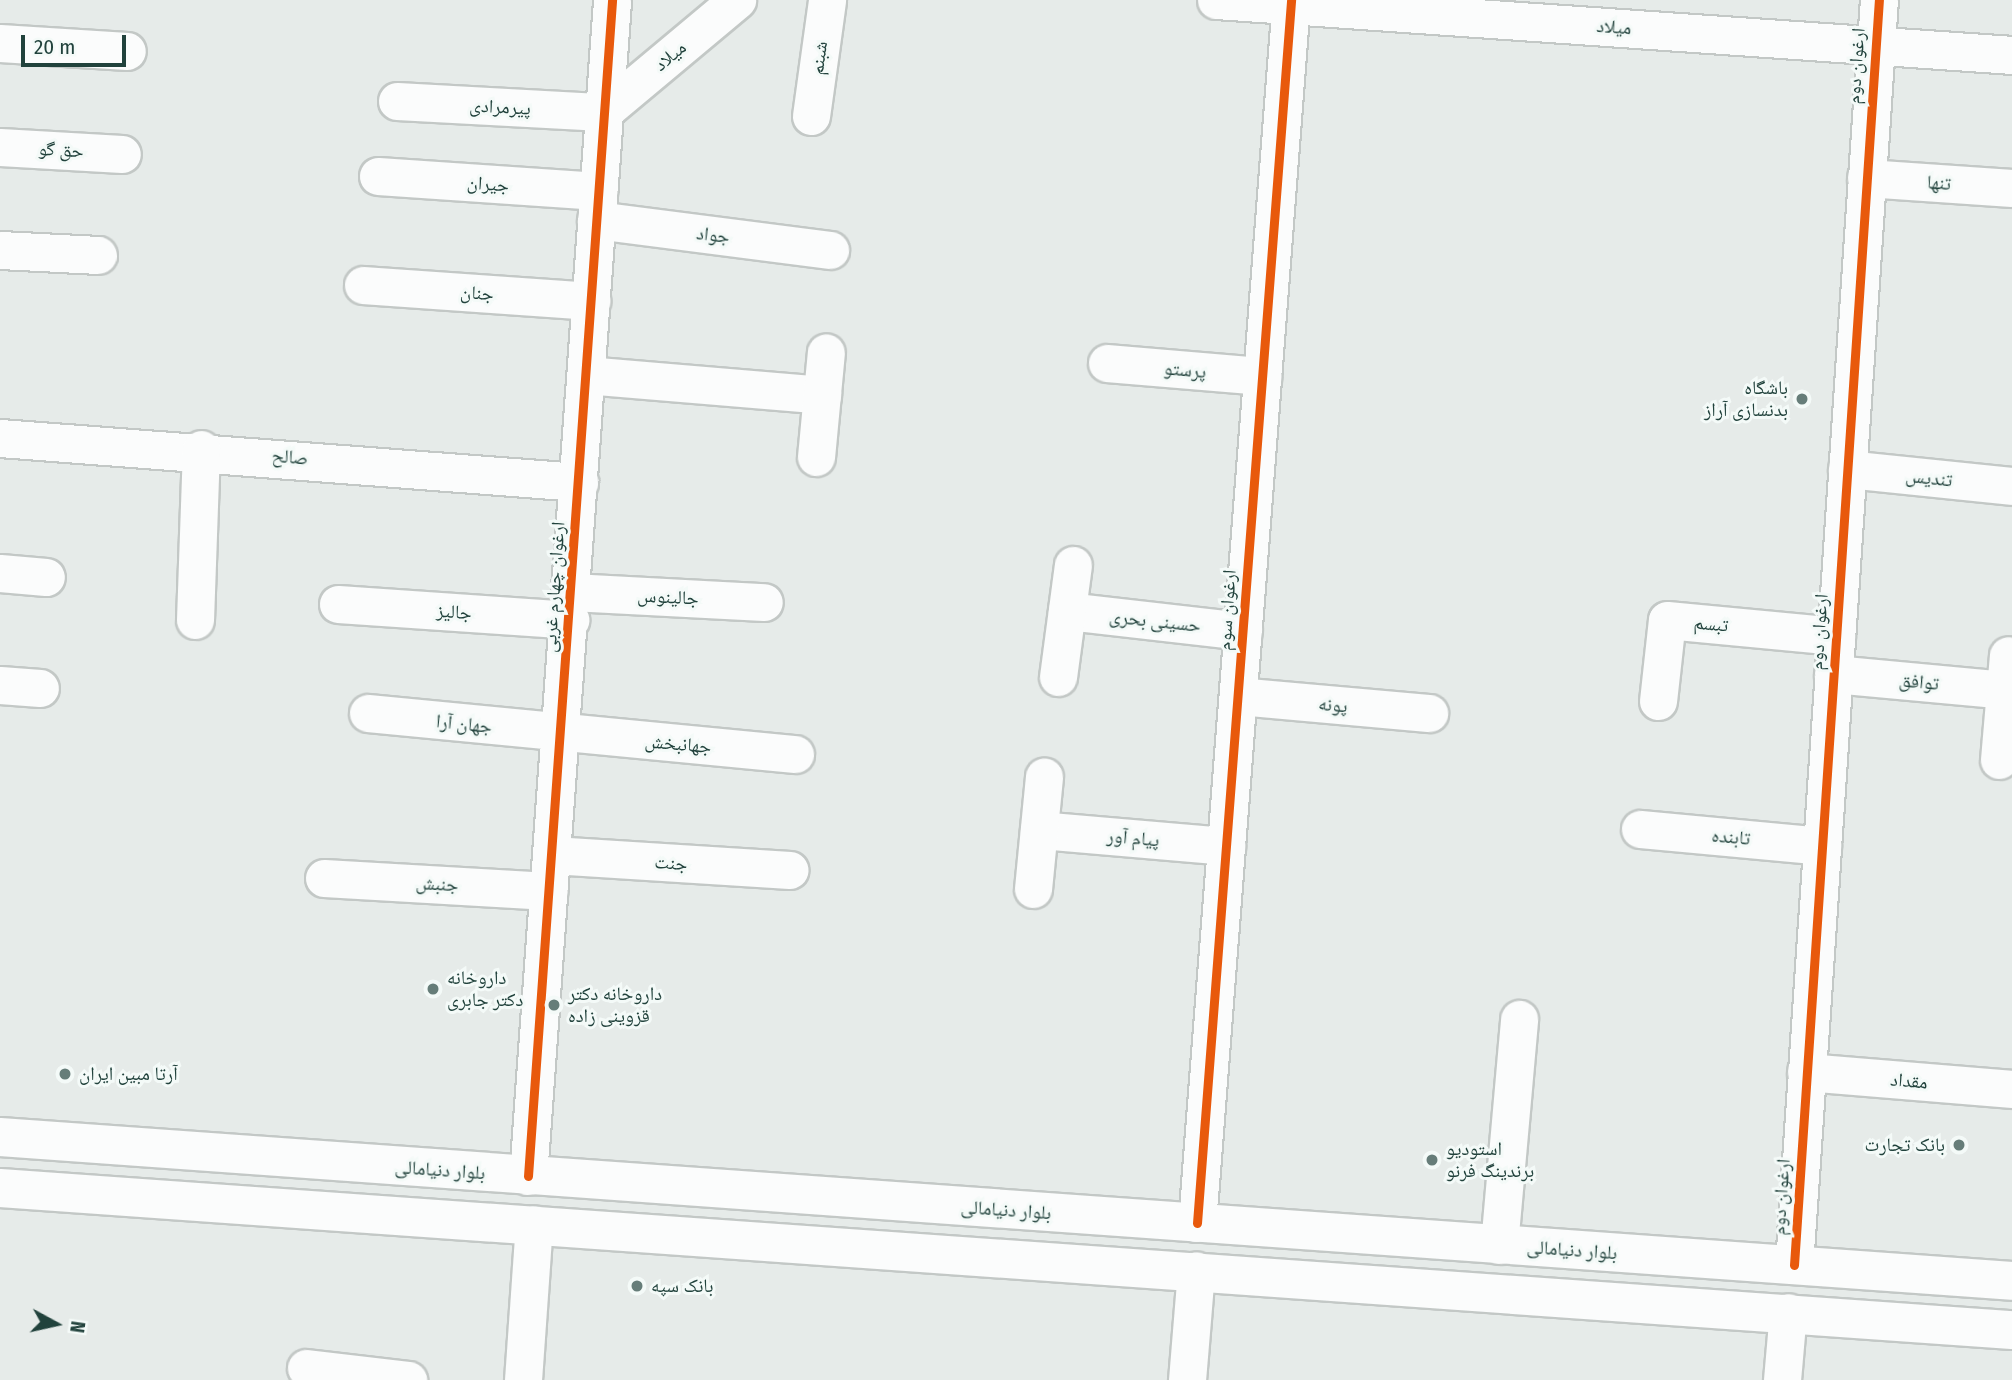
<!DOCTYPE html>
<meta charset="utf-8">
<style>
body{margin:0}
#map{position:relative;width:2012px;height:1380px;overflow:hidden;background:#e6ebe9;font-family:"Fira Sans Condensed","Noto Naskh Arabic",sans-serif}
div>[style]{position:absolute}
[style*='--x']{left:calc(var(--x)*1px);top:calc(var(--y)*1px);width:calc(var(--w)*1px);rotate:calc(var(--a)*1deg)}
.roads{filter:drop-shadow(2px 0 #c3c8c6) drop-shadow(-2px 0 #c3c8c6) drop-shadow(0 2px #c3c8c6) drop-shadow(0 -2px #c3c8c6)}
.minor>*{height:37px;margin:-18.5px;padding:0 18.5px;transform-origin:18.5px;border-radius:18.5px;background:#fbfcfc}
.secondary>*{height:38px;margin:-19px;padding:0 19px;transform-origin:19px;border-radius:19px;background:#fbfcfc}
.cycleway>*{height:9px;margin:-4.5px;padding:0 4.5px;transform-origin:4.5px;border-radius:4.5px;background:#e8590c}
.dots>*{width:19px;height:19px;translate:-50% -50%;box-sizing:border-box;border:4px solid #f4faf8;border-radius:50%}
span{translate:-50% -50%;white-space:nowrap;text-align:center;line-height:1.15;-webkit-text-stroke:6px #f4faf8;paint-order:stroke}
.street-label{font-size:19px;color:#21423c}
.poi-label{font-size:19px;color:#21423c}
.right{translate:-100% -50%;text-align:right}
.left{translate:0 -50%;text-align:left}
.north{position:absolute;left:21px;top:1289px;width:70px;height:70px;-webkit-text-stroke:5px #f4faf8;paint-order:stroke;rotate:98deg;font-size:19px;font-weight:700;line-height:28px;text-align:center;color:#21423c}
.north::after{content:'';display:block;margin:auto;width:24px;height:32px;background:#21423c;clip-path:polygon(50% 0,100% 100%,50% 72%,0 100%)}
.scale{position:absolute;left:21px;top:35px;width:105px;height:32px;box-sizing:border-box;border:4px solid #21423c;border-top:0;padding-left:9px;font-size:21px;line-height:24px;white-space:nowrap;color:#21423c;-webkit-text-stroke:5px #f4faf8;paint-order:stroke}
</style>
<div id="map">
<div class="roads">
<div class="minor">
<i style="--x:1216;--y:0;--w:798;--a:3.95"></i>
<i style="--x:0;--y:43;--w:127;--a:3.6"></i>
<i style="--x:397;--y:101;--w:206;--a:3.1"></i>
<i style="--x:603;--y:112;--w:175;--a:-39.9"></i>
<i style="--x:811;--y:116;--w:117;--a:-82.1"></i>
<i style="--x:0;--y:147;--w:122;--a:3.3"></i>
<i style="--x:378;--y:176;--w:221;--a:3.9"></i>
<i style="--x:1866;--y:178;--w:146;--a:3.9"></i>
<i style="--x:596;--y:220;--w:236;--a:7.3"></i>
<i style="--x:0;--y:250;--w:98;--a:2.9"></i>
<i style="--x:363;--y:285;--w:229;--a:4"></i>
<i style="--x:1107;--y:363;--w:156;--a:4.8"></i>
<i style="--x:586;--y:375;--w:237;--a:4.8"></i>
<i style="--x:0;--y:438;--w:581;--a:4.35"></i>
<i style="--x:816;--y:457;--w:105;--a:-84.6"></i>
<i style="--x:1847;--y:469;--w:166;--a:5.9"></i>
<i style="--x:0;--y:573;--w:46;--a:5"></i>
<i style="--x:571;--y:592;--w:193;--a:3"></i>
<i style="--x:338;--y:604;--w:233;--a:3.9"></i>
<i style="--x:1067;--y:611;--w:177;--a:6.5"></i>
<i style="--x:195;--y:620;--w:171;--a:-88"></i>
<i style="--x:1833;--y:674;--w:173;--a:5.3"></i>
<i style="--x:1058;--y:677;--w:113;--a:-82.4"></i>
<i style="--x:0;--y:685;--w:40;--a:4.3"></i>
<i style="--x:1238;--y:696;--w:192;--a:5.1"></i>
<i style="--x:1658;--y:701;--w:81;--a:-83.7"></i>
<i style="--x:1667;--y:620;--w:170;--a:5.4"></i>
<i style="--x:368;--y:713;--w:429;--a:5.5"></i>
<i style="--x:1999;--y:760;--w:105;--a:-85.1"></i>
<i style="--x:1640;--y:829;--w:183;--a:5.3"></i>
<i style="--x:1039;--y:830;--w:188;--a:4.9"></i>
<i style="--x:552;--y:855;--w:238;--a:3.6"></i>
<i style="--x:324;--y:878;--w:225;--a:3.3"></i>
<i style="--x:1033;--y:889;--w:113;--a:-84.4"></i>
<i style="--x:1806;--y:1072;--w:207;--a:4.7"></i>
<i style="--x:528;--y:1176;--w:1179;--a:-85.91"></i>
<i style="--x:1197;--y:1223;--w:1227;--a:-85.6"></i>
<i style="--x:1499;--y:1245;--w:227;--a:-84.9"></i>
<i style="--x:1794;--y:1265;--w:1268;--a:-86.16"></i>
<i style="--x:306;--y:1368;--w:103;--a:6.7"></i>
<i style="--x:523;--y:1380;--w:156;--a:-86"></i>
<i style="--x:1187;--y:1380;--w:110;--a:-85.3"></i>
<i style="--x:1782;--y:1380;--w:68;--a:-85"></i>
</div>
<div class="secondary">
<i style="--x:0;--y:1137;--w:2017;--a:4.09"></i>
<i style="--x:0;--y:1188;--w:2017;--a:4.04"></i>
</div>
</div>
<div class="cycleway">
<i style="--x:528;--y:1176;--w:1179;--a:-85.91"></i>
<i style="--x:1197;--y:1223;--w:1227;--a:-85.6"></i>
<i style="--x:1794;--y:1265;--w:1268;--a:-86.16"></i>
</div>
<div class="dots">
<i style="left:1802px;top:399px;background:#667d79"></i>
<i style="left:433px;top:989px;background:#667d79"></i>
<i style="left:554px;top:1005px;background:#667d79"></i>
<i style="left:65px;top:1074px;background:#667d79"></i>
<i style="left:1959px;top:1145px;background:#667d79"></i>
<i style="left:1432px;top:1160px;background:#667d79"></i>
<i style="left:637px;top:1286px;background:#667d79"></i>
</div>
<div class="street-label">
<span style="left:1614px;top:27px;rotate:4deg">میلاد</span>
<span style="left:670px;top:56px;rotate:-40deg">میلاد</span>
<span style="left:819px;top:58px;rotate:-82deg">شبنم</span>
<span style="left:1856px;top:66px;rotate:-86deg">ارغوان دوم</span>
<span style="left:500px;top:107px;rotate:3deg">پیرمرادی</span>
<span style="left:61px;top:150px;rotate:3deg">حق گو</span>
<span style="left:1939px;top:183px;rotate:4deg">تنها</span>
<span style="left:488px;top:184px;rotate:4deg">جیران</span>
<span style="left:713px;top:235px;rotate:7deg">جواد</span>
<span style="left:477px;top:293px;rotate:4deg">جنان</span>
<span style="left:1185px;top:370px;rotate:5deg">پرستو</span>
<span style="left:290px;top:457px;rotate:5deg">صالح</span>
<span style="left:1929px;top:478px;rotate:6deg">تندیس</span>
<span style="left:554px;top:587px;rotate:-86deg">ارغوان چهارم غربی</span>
<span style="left:668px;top:597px;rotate:3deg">جالینوس</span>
<span style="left:1227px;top:610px;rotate:-86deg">ارغوان سوم</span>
<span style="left:454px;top:612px;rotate:4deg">جالیز</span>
<span style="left:1155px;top:621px;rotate:6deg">حسینی بحری</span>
<span style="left:1711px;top:624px;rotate:5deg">تبسم</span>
<span style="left:1819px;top:632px;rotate:-86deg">ارغوان دوم</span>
<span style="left:1919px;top:682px;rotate:5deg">توافق</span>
<span style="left:1333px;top:705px;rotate:5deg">پونه</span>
<span style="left:464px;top:724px;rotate:6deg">جهان آرا</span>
<span style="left:678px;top:744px;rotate:5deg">جهانبخش</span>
<span style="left:1731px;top:837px;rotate:5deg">تابنده</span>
<span style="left:1133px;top:838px;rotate:5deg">پیام آور</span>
<span style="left:671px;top:863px;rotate:4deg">جنت</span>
<span style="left:437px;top:884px;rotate:3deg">جنبش</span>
<span style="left:1909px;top:1081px;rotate:5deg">مقداد</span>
<span style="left:440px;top:1170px;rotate:4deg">بلوار دنیامالی</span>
<span style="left:1781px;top:1197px;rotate:-86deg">ارغوان دوم</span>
<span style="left:1006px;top:1210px;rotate:4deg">بلوار دنیامالی</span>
<span style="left:1572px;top:1250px;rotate:4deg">بلوار دنیامالی</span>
</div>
<div class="poi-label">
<span class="right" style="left:1788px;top:399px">باشگاه<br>بدنسازی آراز</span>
<span class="left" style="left:447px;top:989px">داروخانه<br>دکتر جابری</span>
<span class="left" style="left:568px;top:1005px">داروخانه دکتر<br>قزوینی زاده</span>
<span class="left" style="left:79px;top:1074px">آرتا مبین ایران</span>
<span class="right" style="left:1945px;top:1145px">بانک تجارت</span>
<span class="left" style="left:1446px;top:1160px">استودیو<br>برندینگ فرنو</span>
<span class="left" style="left:651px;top:1286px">بانک سپه</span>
</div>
<div class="north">N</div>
<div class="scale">20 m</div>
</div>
